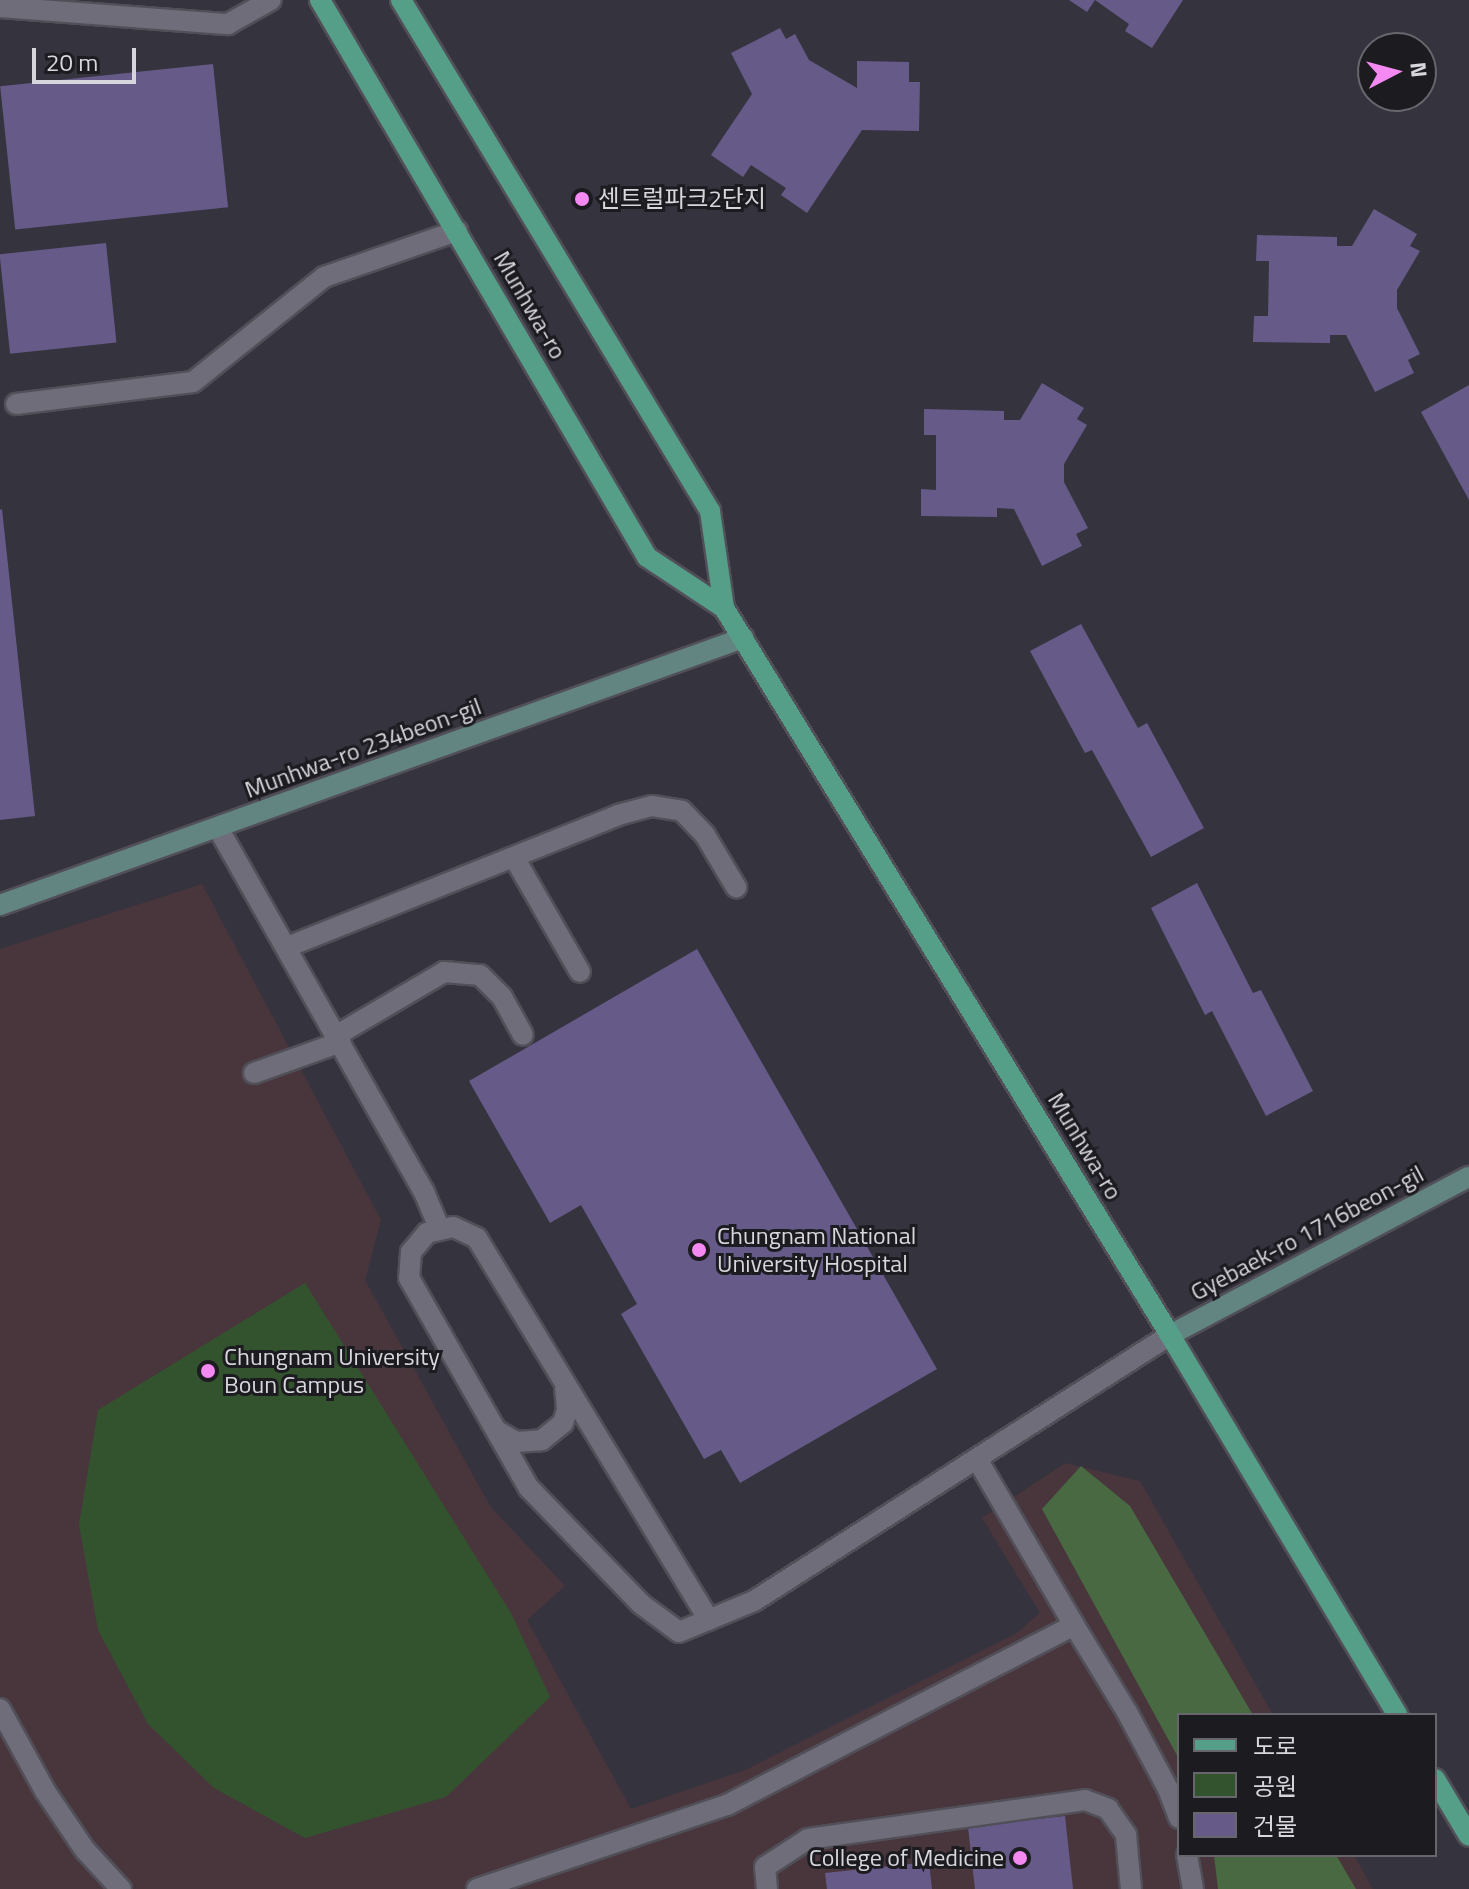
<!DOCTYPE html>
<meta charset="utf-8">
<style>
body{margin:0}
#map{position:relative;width:1469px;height:1889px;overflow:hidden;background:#35333e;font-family:"Titillium Web","Noto Sans KR",sans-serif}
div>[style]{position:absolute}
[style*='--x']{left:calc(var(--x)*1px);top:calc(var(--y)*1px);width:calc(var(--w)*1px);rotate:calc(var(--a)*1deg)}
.education>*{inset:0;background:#49363d}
.green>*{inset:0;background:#33532e}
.forest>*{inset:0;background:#486942}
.building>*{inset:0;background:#665b88;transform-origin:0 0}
.roads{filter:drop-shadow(2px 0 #514f58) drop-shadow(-2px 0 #514f58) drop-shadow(0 2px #514f58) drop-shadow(0 -2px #514f58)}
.service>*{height:20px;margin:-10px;padding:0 10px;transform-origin:10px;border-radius:10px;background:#706d7a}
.minor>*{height:20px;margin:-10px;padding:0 10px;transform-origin:10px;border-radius:10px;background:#706d7a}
.secondary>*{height:20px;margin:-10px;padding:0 10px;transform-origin:10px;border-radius:10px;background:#628581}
.primary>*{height:20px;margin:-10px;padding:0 10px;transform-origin:10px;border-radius:10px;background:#559e88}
.dots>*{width:22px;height:22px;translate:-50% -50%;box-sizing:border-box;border:4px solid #1c1b20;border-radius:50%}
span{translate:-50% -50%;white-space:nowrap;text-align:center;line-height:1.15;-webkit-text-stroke:6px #1c1b20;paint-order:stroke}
.poi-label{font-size:24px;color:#d8d6dd}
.left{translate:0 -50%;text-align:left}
.right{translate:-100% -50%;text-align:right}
.street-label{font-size:24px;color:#d8d6dd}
.legend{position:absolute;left:1177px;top:1713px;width:260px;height:144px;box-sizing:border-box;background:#1c1b20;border:2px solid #67666c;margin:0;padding:10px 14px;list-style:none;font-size:24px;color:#d8d6dd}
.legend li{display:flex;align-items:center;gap:16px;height:40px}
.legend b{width:40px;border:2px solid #67666c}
.north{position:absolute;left:1357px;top:32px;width:80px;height:80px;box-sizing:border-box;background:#1c1b20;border:2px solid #67666c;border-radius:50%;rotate:84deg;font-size:22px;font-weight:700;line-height:32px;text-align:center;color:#d8d6dd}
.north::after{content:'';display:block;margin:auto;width:28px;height:36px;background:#f389f1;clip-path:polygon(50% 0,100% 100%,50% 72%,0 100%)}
.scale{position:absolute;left:32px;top:48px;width:104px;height:36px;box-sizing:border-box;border:4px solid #d8d6dd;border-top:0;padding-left:10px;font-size:24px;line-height:28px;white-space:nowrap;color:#d8d6dd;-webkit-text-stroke:6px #1c1b20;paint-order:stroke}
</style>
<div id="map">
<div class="education">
<i style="clip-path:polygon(202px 884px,381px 1220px,365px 1280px,490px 1506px,565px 1586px,527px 1620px,631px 1809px,745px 1770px,1015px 1634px,1040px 1613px,982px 1518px,1065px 1463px,1140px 1481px,1273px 1715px,1179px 1715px,1179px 1855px,1354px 1855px,1373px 1889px,0 1889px,0 949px)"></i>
</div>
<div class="green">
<i style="clip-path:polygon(305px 1283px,511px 1613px,550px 1697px,446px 1797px,305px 1838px,214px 1788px,148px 1724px,98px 1630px,79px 1525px,98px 1410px)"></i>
</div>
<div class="forest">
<i style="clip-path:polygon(1081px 1466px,1130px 1506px,1253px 1715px,1179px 1715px,1179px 1759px,1042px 1509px)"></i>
<i style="clip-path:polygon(1214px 1855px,1336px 1855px,1356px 1889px,1218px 1889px)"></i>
</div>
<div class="building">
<i style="clip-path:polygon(1069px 0,1183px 0,1152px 48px,1125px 31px,1129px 24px,1095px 0,1087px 12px)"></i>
<i style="clip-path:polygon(780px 28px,786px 39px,795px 34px,809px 60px,857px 88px,857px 61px,909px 62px,909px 82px,920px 82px,919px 131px,862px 130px,807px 213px,781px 195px,786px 188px,751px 165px,743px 177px,711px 155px,752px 94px,731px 53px)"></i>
<i style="left:213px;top:64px;width:144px;height:214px;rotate:84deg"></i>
<i style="clip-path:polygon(1374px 209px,1417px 234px,1410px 246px,1420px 251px,1397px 290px,1397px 308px,1420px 354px,1408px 360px,1414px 373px,1375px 392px,1346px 335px,1330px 335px,1330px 343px,1253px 342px,1254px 316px,1268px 316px,1269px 261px,1256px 261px,1257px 235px,1337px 237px,1337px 246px,1352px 246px)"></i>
<i style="left:106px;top:243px;width:100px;height:107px;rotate:84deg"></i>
<i style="clip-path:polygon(1042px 383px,1084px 408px,1077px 419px,1087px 425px,1064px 464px,1064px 482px,1088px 528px,1076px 534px,1082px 546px,1042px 566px,1014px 509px,997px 508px,997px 517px,921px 516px,921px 489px,936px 490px,936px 435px,924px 435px,924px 409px,1004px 411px,1004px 420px,1020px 420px)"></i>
<i style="clip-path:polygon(1469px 385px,1469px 500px,1421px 412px)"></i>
<i style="clip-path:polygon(2px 509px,35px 816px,0 820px,0 510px)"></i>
<i style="clip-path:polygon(1081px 624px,1138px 728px,1147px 723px,1204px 828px,1151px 857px,1092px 750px,1085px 753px,1030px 651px)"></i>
<i style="clip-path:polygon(1197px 883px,1253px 993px,1261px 990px,1313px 1091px,1266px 1116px,1212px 1011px,1205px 1015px,1151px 908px)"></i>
<i style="clip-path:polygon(697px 949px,937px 1369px,740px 1483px,721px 1450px,704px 1459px,621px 1314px,637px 1304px,581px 1205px,550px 1223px,469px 1081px)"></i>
<i style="clip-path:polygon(1065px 1816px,1073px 1889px,975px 1889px,968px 1827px)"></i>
<i style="clip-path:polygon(929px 1862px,932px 1889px,827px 1889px,825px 1873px)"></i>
</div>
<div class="roads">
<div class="service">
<i style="--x:16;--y:404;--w:178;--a:-7.1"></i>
<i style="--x:193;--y:382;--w:168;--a:-38.7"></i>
<i style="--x:324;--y:277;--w:141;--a:-19.1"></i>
<i style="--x:218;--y:828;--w:418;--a:60.5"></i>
<i style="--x:424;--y:1192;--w:39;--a:67"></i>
<i style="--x:515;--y:859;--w:130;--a:60.1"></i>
<i style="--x:287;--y:947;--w:356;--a:-21.7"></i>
<i style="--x:618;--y:815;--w:35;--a:-15"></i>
<i style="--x:652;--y:806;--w:30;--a:9"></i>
<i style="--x:682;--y:811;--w:33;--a:46"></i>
<i style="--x:705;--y:835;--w:61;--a:59.2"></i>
<i style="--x:337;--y:1035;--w:124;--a:-30.5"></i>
<i style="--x:444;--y:972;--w:36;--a:5"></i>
<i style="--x:480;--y:975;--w:31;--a:45"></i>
<i style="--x:502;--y:997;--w:43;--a:61.1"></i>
<i style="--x:254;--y:1073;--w:92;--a:-19.6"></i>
<i style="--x:497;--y:1431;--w:22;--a:30"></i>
<i style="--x:516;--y:1442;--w:26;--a:-4"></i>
<i style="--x:542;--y:1440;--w:27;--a:-39"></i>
<i style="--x:563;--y:1423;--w:14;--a:-73"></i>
<i style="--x:567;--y:1410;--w:22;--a:-95"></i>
<i style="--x:709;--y:1620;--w:447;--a:-121.3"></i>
<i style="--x:477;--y:1238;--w:26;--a:-155"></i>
<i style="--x:453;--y:1227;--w:27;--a:167"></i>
<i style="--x:427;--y:1233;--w:25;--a:130"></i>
<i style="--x:411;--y:1252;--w:26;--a:94"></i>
<i style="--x:409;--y:1278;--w:242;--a:60.3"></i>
<i style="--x:529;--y:1488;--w:161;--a:46"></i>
<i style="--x:641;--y:1604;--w:47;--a:36.4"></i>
<i style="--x:679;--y:1632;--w:81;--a:-22.5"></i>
<i style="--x:754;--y:1601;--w:494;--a:-32.6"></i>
<i style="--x:1074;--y:1625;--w:102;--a:58.7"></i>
<i style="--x:1127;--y:1712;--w:87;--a:62"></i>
<i style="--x:1168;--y:1789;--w:31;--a:69"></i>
<i style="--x:0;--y:1709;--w:94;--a:61.2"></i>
<i style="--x:45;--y:1791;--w:71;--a:55.9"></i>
<i style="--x:85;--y:1850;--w:53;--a:47.3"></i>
<i style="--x:1187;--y:1855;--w:35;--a:80"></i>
<i style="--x:477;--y:1889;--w:264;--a:-18.6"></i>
<i style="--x:727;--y:1805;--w:391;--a:-27.4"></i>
<i style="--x:1074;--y:1625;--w:192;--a:-120.3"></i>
<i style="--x:767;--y:1889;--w:22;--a:-95"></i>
<i style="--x:765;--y:1867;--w:51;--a:-33.1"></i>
<i style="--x:808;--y:1839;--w:280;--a:-8"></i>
<i style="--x:1085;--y:1800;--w:25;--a:21"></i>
<i style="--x:1108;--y:1809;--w:32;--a:55"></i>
<i style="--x:1126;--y:1835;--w:54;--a:84.7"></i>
</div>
<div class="minor">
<i style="--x:0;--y:7;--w:229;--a:4.3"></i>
<i style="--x:228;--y:24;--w:49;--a:-29.2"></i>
</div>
<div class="secondary">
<i style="--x:0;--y:905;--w:790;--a:-19.77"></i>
<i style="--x:1170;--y:1335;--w:338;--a:-27.9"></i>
</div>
<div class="primary">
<i style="--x:320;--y:0;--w:646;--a:59.58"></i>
<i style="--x:647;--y:557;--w:92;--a:33.5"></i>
<i style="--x:724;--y:608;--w:853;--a:58.47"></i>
<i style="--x:1170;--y:1335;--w:443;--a:59.1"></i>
<i style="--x:401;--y:0;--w:597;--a:58.84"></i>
<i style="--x:710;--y:511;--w:98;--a:81.8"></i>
<i style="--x:1435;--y:1779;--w:66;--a:59.2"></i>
</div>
</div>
<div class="dots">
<i style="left:582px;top:199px;background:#f389f1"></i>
<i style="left:699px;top:1250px;background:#f389f1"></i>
<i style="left:208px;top:1371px;background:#f389f1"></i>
<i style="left:1020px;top:1858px;background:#f389f1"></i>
</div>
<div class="poi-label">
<span class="left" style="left:598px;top:199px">센트럴파크2단지</span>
<span class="left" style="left:717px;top:1250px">Chungnam National<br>University Hospital</span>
<span class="left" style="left:224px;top:1371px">Chungnam University<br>Boun Campus</span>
<span class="right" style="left:1004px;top:1858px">College of Medicine</span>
</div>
<div class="street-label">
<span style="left:530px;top:305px;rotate:60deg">Munhwa-ro</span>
<span style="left:363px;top:748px;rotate:-20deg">Munhwa-ro 234beon-gil</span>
<span style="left:1085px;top:1146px;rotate:59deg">Munhwa-ro</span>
<span style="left:1307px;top:1233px;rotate:-28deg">Gyebaek-ro 1716beon-gil</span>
</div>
<ul class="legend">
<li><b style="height:10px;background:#559e88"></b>도로</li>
<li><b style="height:22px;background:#33532e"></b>공원</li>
<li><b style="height:22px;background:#665b88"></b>건물</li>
</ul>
<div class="north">N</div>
<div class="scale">20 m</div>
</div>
